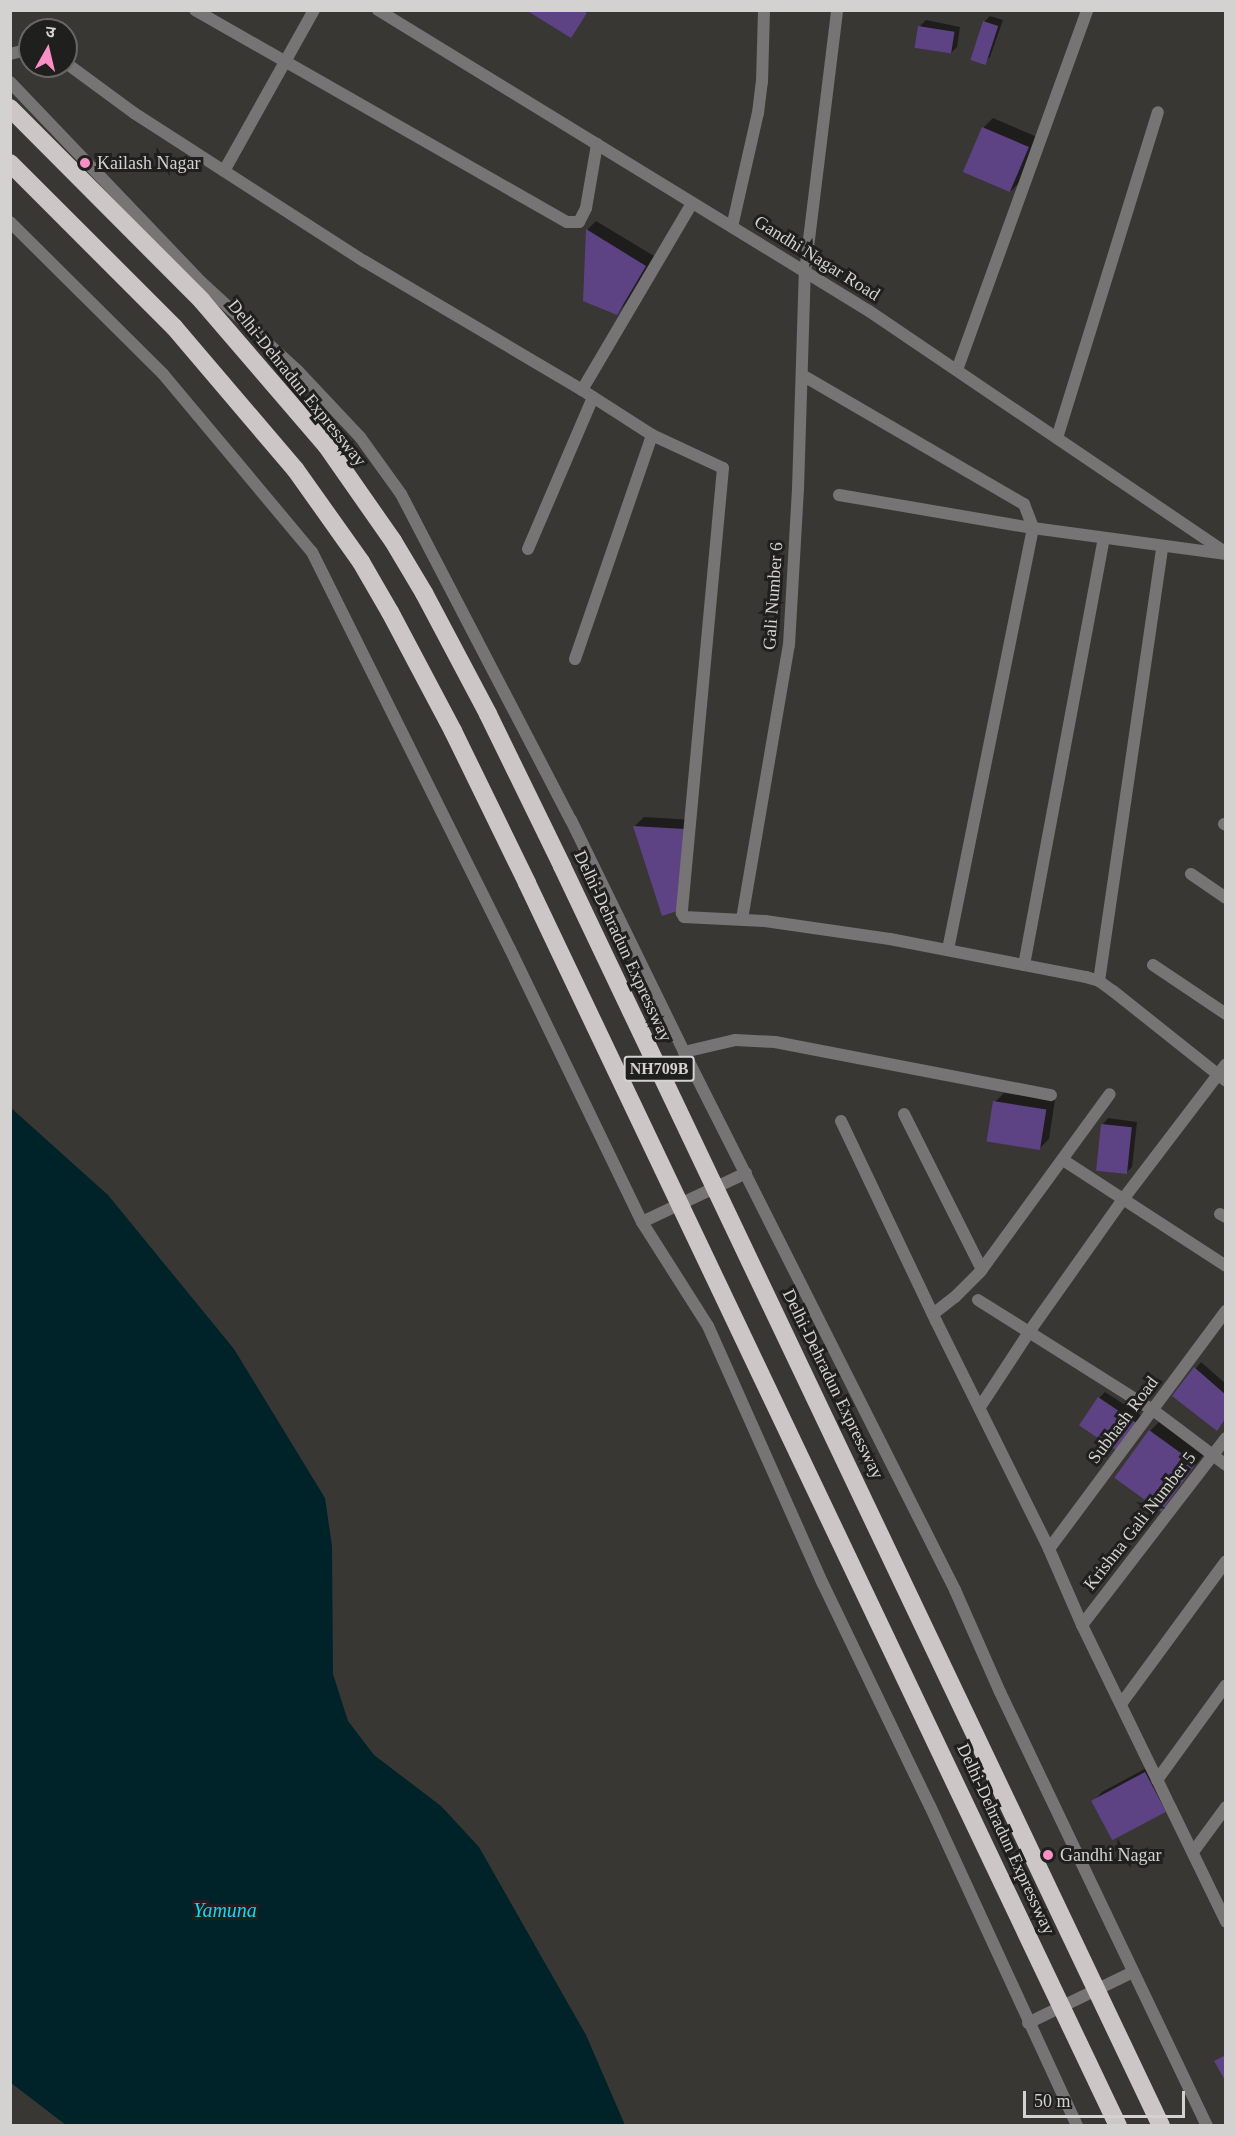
<!DOCTYPE html>
<html>
<head>
<meta charset="utf-8">
<style>
  body { margin:0 }
  #map { position:relative; width:1236px; height:2136px; overflow:hidden; background:#393734; font-family:"Times New Roman","Noto Sans Devanagari",serif }
  div>[style] { position:absolute }
  .water>* { inset:0; background:#002329 }
  .shadow>* { inset:0; background:#0007 }
  .building>* { inset:0; background:#5d4284; transform-origin:0 0 }
  .minor>* { height:12px; margin:-6px; padding:0 6px; transform-origin:6px; border-radius:6px; background:#767474 }
  .tertiary>* { height:12px; margin:-6px; padding:0 6px; transform-origin:6px; border-radius:6px; background:#767474 }
  .motorway-bridge>* { height:18px; margin:-9px; padding:0 9px; transform-origin:9px; border-radius:9px; background:#ccc7c6 }
  .dots>* { width:16px; height:16px; translate:-50% -50%; box-sizing:border-box; border:3px solid #1f1f1d; border-radius:50% }
  span { translate:-50% -50%; white-space:nowrap; text-align:center; line-height:1.15; -webkit-text-stroke:6px #1f1f1d; paint-order:stroke }
  .shield-label span { padding:2px 4px; background:#1f1f1d; border:2px solid; border-radius:4px; -webkit-text-stroke-width:0 }
  .shield-label { font-size:16px; color:#d3d2d0; font-weight:700 }
  .poi-label { font-size:18px; color:#d3d2d0 }
  .left { translate:0 -50%; text-align:left }
  .street-label { font-size:18px; color:#d3d2d0 }
  .water-label { font-size:20px; color:#13d7f1; font-style:italic }
  .frame { position:absolute; inset:0; border:12px solid #d3d2d0; pointer-events:none }
  .north { position:absolute; left:18px; top:18px; width:60px; height:60px; box-sizing:border-box; background:#1f1f1d; border:2px solid #676765; border-radius:50%; rotate:8deg; font-size:16px; font-weight:700; line-height:24px; text-align:center; color:#d3d2d0 }
  .north::after { content:''; display:block; margin:auto; width:21px; height:27px; background:#fa8fc6; clip-path:polygon(50% 0,100% 100%,50% 72%,0 100%) }
  .scale { position:absolute; left:1023px; top:2091px; width:162px; height:27px; box-sizing:border-box; border:3px solid #d3d2d0; border-top:0; padding-left:8px; font-size:18px; line-height:21px; white-space:nowrap; color:#d3d2d0; -webkit-text-stroke:4px #1f1f1d; paint-order:stroke }
</style>
</head>
<body>
<div id="map">
  <div class="water">
    <div style="clip-path:polygon(10px 1107px,108px 1195px,234px 1349px,325px 1498px,332px 1546px,333px 1674px,348px 1721px,374px 1755px,441px 1806px,479px 1847px,586px 2035px,625px 2125px,66px 2125px,11px 2083px)"></div>
  </div>
  <div class="shadow">
    <div style="clip-path:polygon(529px 10px,589px 10px,571px 36px)"></div>
    <div style="clip-path:polygon(990px 16px,1003px 20px,990px 57px,984px 63px,984px 22px)"></div>
    <div style="clip-path:polygon(926px 20px,960px 27px,957px 47px,951px 53px,920px 26px)"></div>
    <div style="clip-path:polygon(993px 118px,1037px 137px,1020px 182px,1011px 191px,965px 171px,984px 127px)"></div>
    <div style="clip-path:polygon(596px 221px,654px 256px,625px 304px,616px 314px,587px 230px)"></div>
    <div style="clip-path:polygon(644px 817px,694px 820px,680px 909px,635px 826px)"></div>
    <div style="clip-path:polygon(1004px 1093px,1055px 1100px,1049px 1139px,1040px 1148px,995px 1102px)"></div>
    <div style="clip-path:polygon(1108px 1118px,1137px 1122px,1132px 1167px,1126px 1173px,1103px 1124px)"></div>
    <div style="clip-path:polygon(1201px 1362px,1226px 1384px,1226px 1419px,1217px 1429px,1174px 1396px)"></div>
    <div style="clip-path:polygon(1105px 1392px,1142px 1416px,1124px 1443px,1099px 1398px)"></div>
    <div style="clip-path:polygon(1159px 1422px,1204px 1454px,1161px 1510px,1150px 1431px)"></div>
    <div style="clip-path:polygon(1154px 1764px,1175px 1802px,1166px 1811px,1113px 1839px,1093px 1802px,1102px 1792px)"></div>
  </div>
  <div class="building">
    <div style="clip-path:polygon(526px 10px,583px 10px,587px 13px,571px 38px)"></div>
    <div style="left:983px;top:21px;width:16px;height:41px;rotate:18deg"></div>
    <div style="left:918px;top:26px;width:37px;height:22px;rotate:9deg"></div>
    <div style="left:982px;top:127px;width:51px;height:49px;rotate:23deg"></div>
    <div style="clip-path:polygon(586px 229px,646px 266px,617px 315px,583px 301px)"></div>
    <div style="clip-path:polygon(633px 826px,685px 829px,680px 910px,662px 916px)"></div>
    <div style="left:993px;top:1101px;width:54px;height:41px;rotate:9deg"></div>
    <div style="left:1101px;top:1124px;width:31px;height:47px;rotate:6deg"></div>
    <div style="clip-path:polygon(1194px 1367px,1226px 1395px,1226px 1418px,1217px 1431px,1172px 1396px)"></div>
    <div style="left:1098px;top:1397px;width:47px;height:34px;rotate:34deg"></div>
    <div style="left:1149px;top:1430px;width:58px;height:59px;rotate:36deg"></div>
    <div style="left:1145px;top:1772px;width:45px;height:61px;rotate:62deg"></div>
    <div style="clip-path:polygon(1226px 2055px,1226px 2082px,1214px 2061px)"></div>
  </div>
  <div class="minor">
    <div style="left:195px;top:10px;width:428px;rotate:29.7deg"></div>
    <div style="left:567px;top:222px;width:12px"></div>
    <div style="left:579px;top:222px;width:16px;rotate:-63deg"></div>
    <div style="left:586px;top:208px;width:65px;rotate:-80.2deg"></div>
    <div style="left:10px;top:54px;width:21px;rotate:-14deg"></div>
    <div style="left:66px;top:63px;width:84px;rotate:36.3deg"></div>
    <div style="left:134px;top:113px;width:274px;rotate:32.8deg"></div>
    <div style="left:364px;top:261px;width:253px;rotate:30.6deg"></div>
    <div style="left:582px;top:390px;width:83px;rotate:32.7deg"></div>
    <div style="left:652px;top:435px;width:78px;rotate:24.9deg"></div>
    <div style="left:723px;top:468px;width:447px;rotate:95.3deg"></div>
    <div style="left:682px;top:913px;width:4px;rotate:63deg"></div>
    <div style="left:684px;top:917px;width:81px;rotate:2.8deg"></div>
    <div style="left:765px;top:921px;width:126px;rotate:8.2deg"></div>
    <div style="left:890px;top:939px;width:200px;rotate:11deg"></div>
    <div style="left:1086px;top:977px;width:14px;rotate:17deg"></div>
    <div style="left:1099px;top:981px;width:17px;rotate:36deg"></div>
    <div style="left:1113px;top:991px;width:144px;rotate:38.5deg"></div>
    <div style="left:224px;top:171px;width:184px;rotate:-60.8deg"></div>
    <div style="left:732px;top:227px;width:117px;rotate:-77.2deg"></div>
    <div style="left:758px;top:113px;width:31px;rotate:-83deg"></div>
    <div style="left:762px;top:82px;width:72px;rotate:-88.4deg"></div>
    <div style="left:957px;top:370px;width:383px;rotate:-70.1deg"></div>
    <div style="left:802px;top:375px;width:257px;rotate:30.2deg"></div>
    <div style="left:1024px;top:504px;width:26px;rotate:69deg"></div>
    <div style="left:1033px;top:528px;width:430px;rotate:101.4deg"></div>
    <div style="left:582px;top:390px;width:217px;rotate:-59.5deg"></div>
    <div style="left:1057px;top:438px;width:341px;rotate:-72.8deg"></div>
    <div style="left:839px;top:495px;width:197px;rotate:9.7deg"></div>
    <div style="left:1033px;top:528px;width:195px;rotate:7.7deg"></div>
    <div style="left:528px;top:549px;width:165px;rotate:-66.8deg"></div>
    <div style="left:575px;top:659px;width:237px;rotate:-71deg"></div>
    <div style="left:1224px;top:824px;width:2px;rotate:27deg"></div>
    <div style="left:1191px;top:874px;width:42px;rotate:34.4deg"></div>
    <div style="left:742px;top:919px;width:278px;rotate:-80.3deg"></div>
    <div style="left:789px;top:645px;width:156px;rotate:-86.7deg"></div>
    <div style="left:798px;top:489px;width:217px;rotate:-88.2deg"></div>
    <div style="left:805px;top:272px;width:264px;rotate:-83deg"></div>
    <div style="left:1024px;top:965px;width:434px;rotate:-79.4deg"></div>
    <div style="left:1153px;top:965px;width:88px;rotate:33.9deg"></div>
    <div style="left:1099px;top:981px;width:439px;rotate:-81.7deg"></div>
    <div style="left:684px;top:1052px;width:52px;rotate:-13.2deg"></div>
    <div style="left:735px;top:1040px;width:40px;rotate:2.9deg"></div>
    <div style="left:775px;top:1042px;width:281px;rotate:10.9deg"></div>
    <div style="left:904px;top:1114px;width:174px;rotate:63.4deg"></div>
    <div style="left:841px;top:1121px;width:221px;rotate:64.6deg"></div>
    <div style="left:936px;top:1321px;width:254px;rotate:63.6deg"></div>
    <div style="left:1049px;top:1549px;width:83px;rotate:66.5deg"></div>
    <div style="left:1082px;top:1625px;width:330px;rotate:64.1deg"></div>
    <div style="left:1063px;top:1160px;width:194px;rotate:33deg"></div>
    <div style="left:1220px;top:1214px;width:7px;rotate:27deg"></div>
    <div style="left:978px;top:1300px;width:207px;rotate:32.2deg"></div>
    <div style="left:1153px;top:1410px;width:91px;rotate:37deg"></div>
    <div style="left:933px;top:1314px;width:28px;rotate:-38deg"></div>
    <div style="left:955px;top:1297px;width:35px;rotate:-45deg"></div>
    <div style="left:980px;top:1272px;width:220px;rotate:-53.9deg"></div>
    <div style="left:980px;top:1407px;width:90px;rotate:-56.8deg"></div>
    <div style="left:1029px;top:1332px;width:164px;rotate:-54.7deg"></div>
    <div style="left:1124px;top:1198px;width:168px;rotate:-52.7deg"></div>
    <div style="left:1049px;top:1549px;width:297px;rotate:-53.4deg"></div>
    <div style="left:1082px;top:1625px;width:236px;rotate:-52.4deg"></div>
    <div style="left:1121px;top:1704px;width:177px;rotate:-53.7deg"></div>
    <div style="left:1157px;top:1780px;width:117px;rotate:-54deg"></div>
    <div style="left:1193px;top:1852px;width:56px;rotate:-53.7deg"></div>
  </div>
  <div class="tertiary">
    <div style="left:378px;top:10px;width:576px;rotate:31.51deg"></div>
    <div style="left:869px;top:311px;width:431px;rotate:34.1deg"></div>
    <div style="left:10px;top:82px;width:275px;rotate:46.3deg"></div>
    <div style="left:200px;top:281px;width:133px;rotate:42.6deg"></div>
    <div style="left:298px;top:371px;width:91px;rotate:46.8deg"></div>
    <div style="left:360px;top:437px;width:70px;rotate:54.3deg"></div>
    <div style="left:401px;top:494px;width:368px;rotate:62.5deg"></div>
    <div style="left:571px;top:820px;width:258px;rotate:64deg"></div>
    <div style="left:684px;top:1052px;width:602px;rotate:63.26deg"></div>
    <div style="left:955px;top:1590px;width:111px;rotate:66.2deg"></div>
    <div style="left:1000px;top:1692px;width:481px;rotate:64.5deg"></div>
    <div style="left:10px;top:222px;width:216px;rotate:44.8deg"></div>
    <div style="left:163px;top:374px;width:232px;rotate:50.1deg"></div>
    <div style="left:312px;top:552px;width:444px;rotate:63.5deg"></div>
    <div style="left:510px;top:949px;width:303px;rotate:64.2deg"></div>
    <div style="left:642px;top:1222px;width:123px;rotate:57.6deg"></div>
    <div style="left:708px;top:1326px;width:282px;rotate:66deg"></div>
    <div style="left:823px;top:1584px;width:246px;rotate:64.3deg"></div>
    <div style="left:930px;top:1806px;width:352px;rotate:65.3deg"></div>
    <div style="left:642px;top:1222px;width:115px;rotate:-25.2deg"></div>
    <div style="left:1028px;top:2023px;width:117px;rotate:-25.9deg"></div>
  </div>
  <div class="motorway-bridge">
    <div style="left:10px;top:108px;width:272px;rotate:45.1deg"></div>
    <div style="left:202px;top:301px;width:190px;rotate:49.3deg"></div>
    <div style="left:326px;top:445px;width:117px;rotate:55.1deg"></div>
    <div style="left:393px;top:541px;width:61px;rotate:59.2deg"></div>
    <div style="left:424px;top:593px;width:137px;rotate:62.1deg"></div>
    <div style="left:488px;top:714px;width:169px;rotate:64deg"></div>
    <div style="left:562px;top:866px;width:1395px;rotate:64.57deg"></div>
    <div style="left:10px;top:163px;width:232px;rotate:45deg"></div>
    <div style="left:174px;top:327px;width:187px;rotate:49.6deg"></div>
    <div style="left:295px;top:469px;width:114px;rotate:54.6deg"></div>
    <div style="left:361px;top:562px;width:58px;rotate:59.9deg"></div>
    <div style="left:390px;top:612px;width:135px;rotate:62.1deg"></div>
    <div style="left:453px;top:731px;width:169px;rotate:64deg"></div>
    <div style="left:527px;top:883px;width:1376px;rotate:64.57deg"></div>
  </div>
  <div class="dots">
    <div style="left:85px;top:163px;background:#fa8fc6"></div>
    <div style="left:1048px;top:1855px;background:#fa8fc6"></div>
  </div>
  <div class="shield-label">
    <span style="left:659px;top:1069px">NH709B</span>
  </div>
  <div class="poi-label">
    <span class="left" style="left:97px;top:163px">Kailash Nagar</span>
    <span class="left" style="left:1060px;top:1855px">Gandhi Nagar</span>
  </div>
  <div class="street-label">
    <span style="left:817px;top:258px;rotate:32deg">Gandhi Nagar Road</span>
    <span style="left:297px;top:383px;rotate:51deg">Delhi-Dehradun Expressway</span>
    <span style="left:773px;top:596px;rotate:-86deg">Gali Number 6</span>
    <span style="left:623px;top:946px;rotate:65deg">Delhi-Dehradun Expressway</span>
    <span style="left:833px;top:1384px;rotate:64deg">Delhi-Dehradun Expressway</span>
    <span style="left:1123px;top:1420px;rotate:-53deg">Subhash Road</span>
    <span style="left:1140px;top:1521px;rotate:-52deg">Krishna Gali Number 5</span>
    <span style="left:1006px;top:1839px;rotate:65deg">Delhi-Dehradun Expressway</span>
  </div>
  <div class="water-label">
    <span style="left:225px;top:1910px">Yamuna</span>
  </div>
  <div class="frame"></div>
  <div class="north">उ</div>
  <div class="scale">50 m</div>
</div>
</body>
</html>
